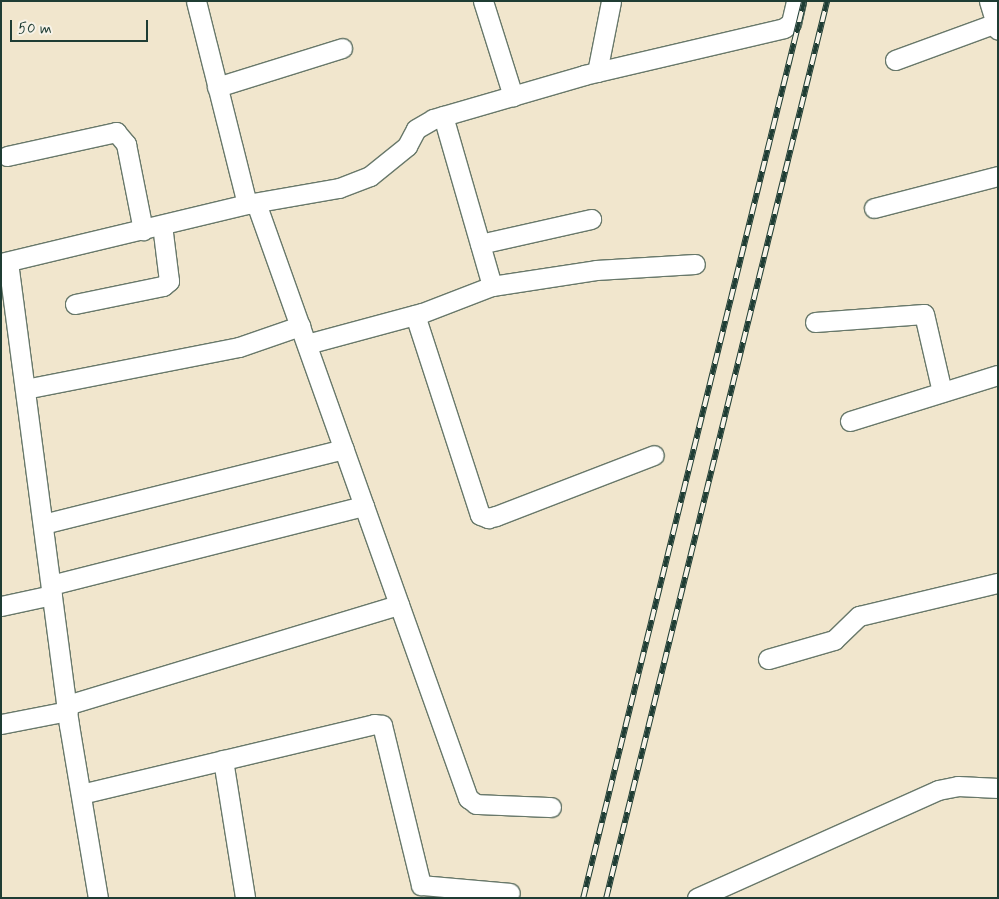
<!DOCTYPE html>
<html>
<head>
<meta charset="utf-8">
<style>
  body { margin:0 }
  #map { position:relative; width:999px; height:899px; overflow:hidden; background:#f1e6cd; font-family:Mynerve,sans-serif }
  div>[style] { position:absolute }
  .roads { filter:drop-shadow(1px 0 #68786a) drop-shadow(-1px 0 #68786a) drop-shadow(0 1px #68786a) drop-shadow(0 -1px #68786a) }
  .street>* { height:19px; margin:-9.5px; padding:0 9.5px; transform-origin:9.5px; border-radius:9.5px; background:#fff }
  .rail>* { height:5.5px; margin-top:-2.75px; transform-origin:0; background:repeating-linear-gradient(90deg,#f7f3e8 0 11px,#1f3d34 0 22px); box-sizing:border-box; border-block:1px solid #1f3d34 }
  span { translate:-50% -50%; white-space:nowrap; text-align:center; line-height:1.15; -webkit-text-stroke:4px #f7f3e8; paint-order:stroke }
  .frame { position:absolute; inset:0; border:2px solid #1f3d34; pointer-events:none }
  .scale { position:absolute; left:10px; top:20px; width:138px; height:22px; box-sizing:border-box; border:2px solid #1f3d34; border-top:0; padding-left:6px; font-size:15px; line-height:18px; white-space:nowrap; color:#1f3d34; -webkit-text-stroke:4px #f7f3e8; paint-order:stroke }
</style>
</head>
<body>
<div id="map">
  <div class="roads">
    <div class="street">
      <div style="left:196px;top:1px;width:209px;rotate:75.9deg"></div>
      <div style="left:483px;top:1px;width:100px;rotate:72.5deg"></div>
      <div style="left:989px;top:1px;width:30px;rotate:73deg"></div>
      <div style="left:895px;top:60px;width:108px;rotate:-20.1deg"></div>
      <div style="left:597px;top:72px;width:72px;rotate:-78.8deg"></div>
      <div style="left:217px;top:87px;width:131px;rotate:-17.3deg"></div>
      <div style="left:443px;top:116px;width:177px;rotate:73.9deg"></div>
      <div style="left:7px;top:156px;width:112px;rotate:-12.4deg"></div>
      <div style="left:116px;top:132px;width:16px;rotate:50deg"></div>
      <div style="left:126px;top:144px;width:88px;rotate:78.8deg"></div>
      <div style="left:256px;top:203px;width:632px;rotate:70.39deg"></div>
      <div style="left:468px;top:798px;width:10px;rotate:37deg"></div>
      <div style="left:476px;top:804px;width:75px;rotate:2.3deg"></div>
      <div style="left:874px;top:208px;width:128px;rotate:-14.5deg"></div>
      <div style="left:480px;top:244px;width:114px;rotate:-12.7deg"></div>
      <div style="left:8px;top:262px;width:467px;rotate:82.5deg"></div>
      <div style="left:69px;top:725px;width:175px;rotate:80.5deg"></div>
      <div style="left:1px;top:263px;width:253px;rotate:-13.5deg"></div>
      <div style="left:247px;top:204px;width:93px;rotate:-9.9deg"></div>
      <div style="left:339px;top:188px;width:33px;rotate:-21deg"></div>
      <div style="left:370px;top:176px;width:48px;rotate:-39deg"></div>
      <div style="left:407px;top:146px;width:19px;rotate:-62deg"></div>
      <div style="left:416px;top:129px;width:20px;rotate:-30deg"></div>
      <div style="left:433px;top:119px;width:157px;rotate:-16.2deg"></div>
      <div style="left:584px;top:75px;width:205px;rotate:-13.2deg"></div>
      <div style="left:784px;top:28px;width:9px;rotate:-36deg"></div>
      <div style="left:791px;top:23px;width:23px;rotate:-77deg"></div>
      <div style="left:75px;top:304px;width:90px;rotate:-11.6deg"></div>
      <div style="left:163px;top:286px;width:8px;rotate:-40deg"></div>
      <div style="left:169px;top:281px;width:56px;rotate:-97.1deg"></div>
      <div style="left:415px;top:315px;width:210px;rotate:72deg"></div>
      <div style="left:480px;top:515px;width:9px;rotate:21deg"></div>
      <div style="left:488px;top:518px;width:8px;rotate:-14deg"></div>
      <div style="left:496px;top:516px;width:169px;rotate:-21.1deg"></div>
      <div style="left:815px;top:322px;width:109px;rotate:-4.2deg"></div>
      <div style="left:924px;top:314px;width:80px;rotate:77deg"></div>
      <div style="left:307px;top:344px;width:119px;rotate:-15.1deg"></div>
      <div style="left:422px;top:313px;width:75px;rotate:-21.1deg"></div>
      <div style="left:492px;top:286px;width:105px;rotate:-8.7deg"></div>
      <div style="left:596px;top:270px;width:99px;rotate:-3.5deg"></div>
      <div style="left:25px;top:389px;width:218px;rotate:-11.1deg"></div>
      <div style="left:239px;top:347px;width:65px;rotate:-19deg"></div>
      <div style="left:850px;top:421px;width:155px;rotate:-17.3deg"></div>
      <div style="left:43px;top:524px;width:310px;rotate:-14deg"></div>
      <div style="left:51px;top:585px;width:323px;rotate:-14.2deg"></div>
      <div style="left:1px;top:606px;width:52px;rotate:-12.2deg"></div>
      <div style="left:768px;top:659px;width:69px;rotate:-16.1deg"></div>
      <div style="left:834px;top:640px;width:35px;rotate:-44deg"></div>
      <div style="left:859px;top:616px;width:143px;rotate:-13.4deg"></div>
      <div style="left:67px;top:705px;width:347px;rotate:-16.8deg"></div>
      <div style="left:1px;top:724px;width:68px;rotate:-11deg"></div>
      <div style="left:223px;top:760px;width:140px;rotate:80.9deg"></div>
      <div style="left:81px;top:794px;width:301px;rotate:-13.4deg"></div>
      <div style="left:374px;top:724px;width:8px;rotate:7deg"></div>
      <div style="left:382px;top:725px;width:165px;rotate:76.3deg"></div>
      <div style="left:421px;top:885px;width:89px;rotate:5.1deg"></div>
      <div style="left:697px;top:898px;width:264px;rotate:-24.1deg"></div>
      <div style="left:938px;top:790px;width:20px;rotate:-11deg"></div>
      <div style="left:958px;top:786px;width:40px;rotate:2.9deg"></div>
    </div>
  </div>
  <div class="rail">
    <div style="left:583px;top:898px;width:924px;rotate:-76.16deg"></div>
    <div style="left:606px;top:898px;width:924px;rotate:-76.16deg"></div>
  </div>
  <div class="frame"></div>
  <div class="scale">50 m</div>
</div>
</body>
</html>
